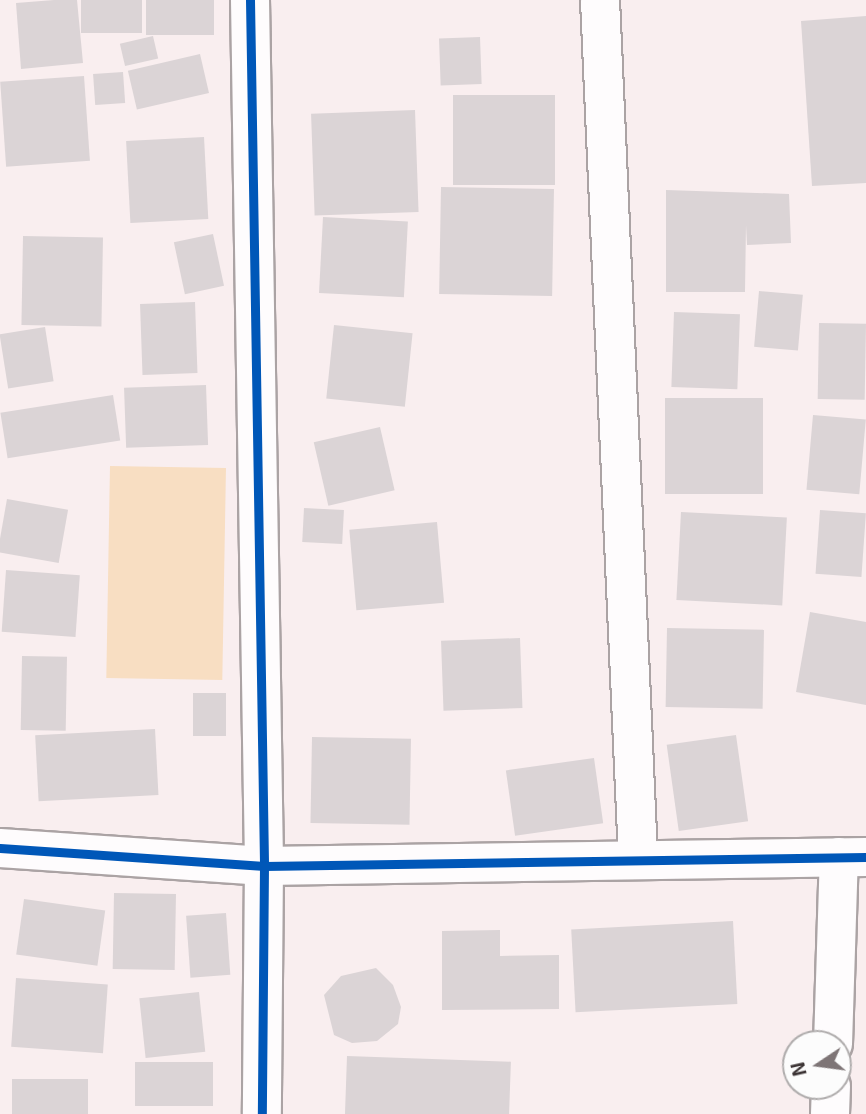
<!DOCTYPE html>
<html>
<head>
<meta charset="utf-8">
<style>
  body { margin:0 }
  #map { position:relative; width:866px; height:1114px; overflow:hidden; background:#f9eeef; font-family:"Exo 2",sans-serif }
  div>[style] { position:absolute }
  .green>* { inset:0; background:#f8dec2; transform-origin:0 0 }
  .building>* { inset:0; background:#dbd4d6; transform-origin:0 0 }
  .roads { filter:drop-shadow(2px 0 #aba3a4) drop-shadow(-2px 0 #aba3a4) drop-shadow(0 2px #aba3a4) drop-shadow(0 -2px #aba3a4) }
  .minor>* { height:38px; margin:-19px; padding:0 19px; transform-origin:19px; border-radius:19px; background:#fefcfd }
  .cycleway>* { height:9px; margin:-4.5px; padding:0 4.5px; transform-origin:4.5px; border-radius:4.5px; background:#0057b8 }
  span { translate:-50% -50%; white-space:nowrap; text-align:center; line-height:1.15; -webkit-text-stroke:5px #fcfcfc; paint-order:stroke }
  .north { position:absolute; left:782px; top:1030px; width:70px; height:70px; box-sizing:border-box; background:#fcfcfc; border:2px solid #afacac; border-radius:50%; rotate:257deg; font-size:19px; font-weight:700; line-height:28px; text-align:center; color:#3c3435 }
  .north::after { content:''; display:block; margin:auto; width:24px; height:32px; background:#7e7576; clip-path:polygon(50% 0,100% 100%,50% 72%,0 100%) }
</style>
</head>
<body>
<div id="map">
  <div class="green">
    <div style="left:110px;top:466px;width:116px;height:212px;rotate:1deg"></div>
  </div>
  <div class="building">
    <div style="clip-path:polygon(54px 0,77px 0,83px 63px,21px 69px,16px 3px)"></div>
    <div style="left:81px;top:0;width:61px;height:33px"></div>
    <div style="left:146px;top:0;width:68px;height:35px"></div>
    <div style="clip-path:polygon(866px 16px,866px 183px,812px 186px,801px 21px)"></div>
    <div style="left:153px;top:36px;width:23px;height:34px;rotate:77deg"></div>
    <div style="left:480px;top:37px;width:47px;height:41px;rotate:88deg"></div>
    <div style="left:200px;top:54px;width:40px;height:74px;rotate:77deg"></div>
    <div style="left:123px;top:72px;width:31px;height:30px;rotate:86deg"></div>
    <div style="left:84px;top:76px;width:85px;height:84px;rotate:86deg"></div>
    <div style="left:453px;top:95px;width:102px;height:90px"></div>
    <div style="left:415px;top:110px;width:102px;height:104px;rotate:88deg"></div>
    <div style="left:204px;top:137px;width:82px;height:78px;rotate:87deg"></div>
    <div style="left:441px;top:187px;width:113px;height:107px;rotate:1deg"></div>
    <div style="clip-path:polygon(666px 190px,789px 194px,791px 243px,747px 245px,746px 225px,745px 292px,666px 292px)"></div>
    <div style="left:323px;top:217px;width:85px;height:76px;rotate:3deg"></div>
    <div style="left:213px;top:234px;width:53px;height:40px;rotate:78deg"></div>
    <div style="left:23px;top:236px;width:80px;height:89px;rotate:1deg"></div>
    <div style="left:759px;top:291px;width:44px;height:56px;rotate:5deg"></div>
    <div style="left:195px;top:302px;width:71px;height:55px;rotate:88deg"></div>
    <div style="left:674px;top:312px;width:66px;height:75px;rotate:2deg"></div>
    <div style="left:819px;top:323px;width:47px;height:76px;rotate:1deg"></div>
    <div style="left:334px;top:325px;width:79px;height:74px;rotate:6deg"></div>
    <div style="left:45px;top:327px;width:55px;height:46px;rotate:81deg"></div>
    <div style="left:206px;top:385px;width:60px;height:82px;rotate:88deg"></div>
    <div style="left:113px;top:395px;width:46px;height:114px;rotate:81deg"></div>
    <div style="left:665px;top:398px;width:98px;height:96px"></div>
    <div style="left:813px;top:415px;width:53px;height:75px;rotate:5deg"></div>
    <div style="left:380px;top:427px;width:65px;height:68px;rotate:77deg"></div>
    <div style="left:7px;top:499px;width:62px;height:54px;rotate:10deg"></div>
    <div style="left:304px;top:508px;width:40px;height:34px;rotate:3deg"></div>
    <div style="left:820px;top:510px;width:46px;height:64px;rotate:4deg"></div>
    <div style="left:681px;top:512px;width:106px;height:88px;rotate:3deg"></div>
    <div style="left:437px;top:522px;width:81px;height:88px;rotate:85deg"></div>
    <div style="left:6px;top:570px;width:74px;height:62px;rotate:4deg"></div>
    <div style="clip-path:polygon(810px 612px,866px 622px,866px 705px,796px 692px)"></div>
    <div style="left:667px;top:628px;width:97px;height:79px;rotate:1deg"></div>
    <div style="left:520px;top:638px;width:70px;height:79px;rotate:88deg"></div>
    <div style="left:22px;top:656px;width:45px;height:74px;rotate:1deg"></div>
    <div style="left:193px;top:693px;width:33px;height:43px"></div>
    <div style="left:155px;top:729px;width:66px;height:120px;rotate:87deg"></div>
    <div style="left:736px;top:735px;width:87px;height:70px;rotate:82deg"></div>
    <div style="left:312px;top:737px;width:99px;height:86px;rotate:1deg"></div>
    <div style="left:594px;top:758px;width:66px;height:89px;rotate:82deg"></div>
    <div style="left:114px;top:893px;width:62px;height:76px;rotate:1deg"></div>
    <div style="left:24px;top:899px;width:82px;height:56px;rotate:8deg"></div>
    <div style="left:226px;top:913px;width:62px;height:40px;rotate:86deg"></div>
    <div style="left:733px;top:921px;width:83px;height:162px;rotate:87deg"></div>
    <div style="clip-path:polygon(500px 930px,500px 956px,559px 955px,559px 1009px,442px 1010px,442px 931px)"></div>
    <div style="clip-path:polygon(376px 968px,393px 985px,401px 1007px,398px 1024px,377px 1041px,352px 1043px,334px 1035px,324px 995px,341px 976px)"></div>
    <div style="left:16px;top:978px;width:92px;height:69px;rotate:4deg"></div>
    <div style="left:199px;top:992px;width:60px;height:60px;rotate:84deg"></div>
    <div style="left:347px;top:1056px;width:164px;height:58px;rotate:2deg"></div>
    <div style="left:213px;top:1062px;width:44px;height:78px;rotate:90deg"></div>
    <div style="left:12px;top:1079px;width:76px;height:35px"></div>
  </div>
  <div class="roads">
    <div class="minor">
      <div style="left:250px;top:0;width:866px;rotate:89.07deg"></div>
      <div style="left:264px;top:866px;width:248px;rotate:90.5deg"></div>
      <div style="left:600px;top:0;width:859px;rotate:87.46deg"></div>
      <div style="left:0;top:848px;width:265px;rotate:3.9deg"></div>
      <div style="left:264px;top:866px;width:602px;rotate:-0.86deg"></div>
      <div style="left:833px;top:1044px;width:187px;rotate:-88.2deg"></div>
      <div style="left:830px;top:1114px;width:28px;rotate:-88deg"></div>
    </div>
  </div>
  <div class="cycleway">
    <div style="left:250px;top:0;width:866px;rotate:89.07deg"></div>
    <div style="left:264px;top:866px;width:248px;rotate:90.5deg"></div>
    <div style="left:0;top:848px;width:265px;rotate:3.9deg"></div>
    <div style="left:264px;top:866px;width:602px;rotate:-0.86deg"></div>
  </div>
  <div class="north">N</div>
</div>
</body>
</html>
